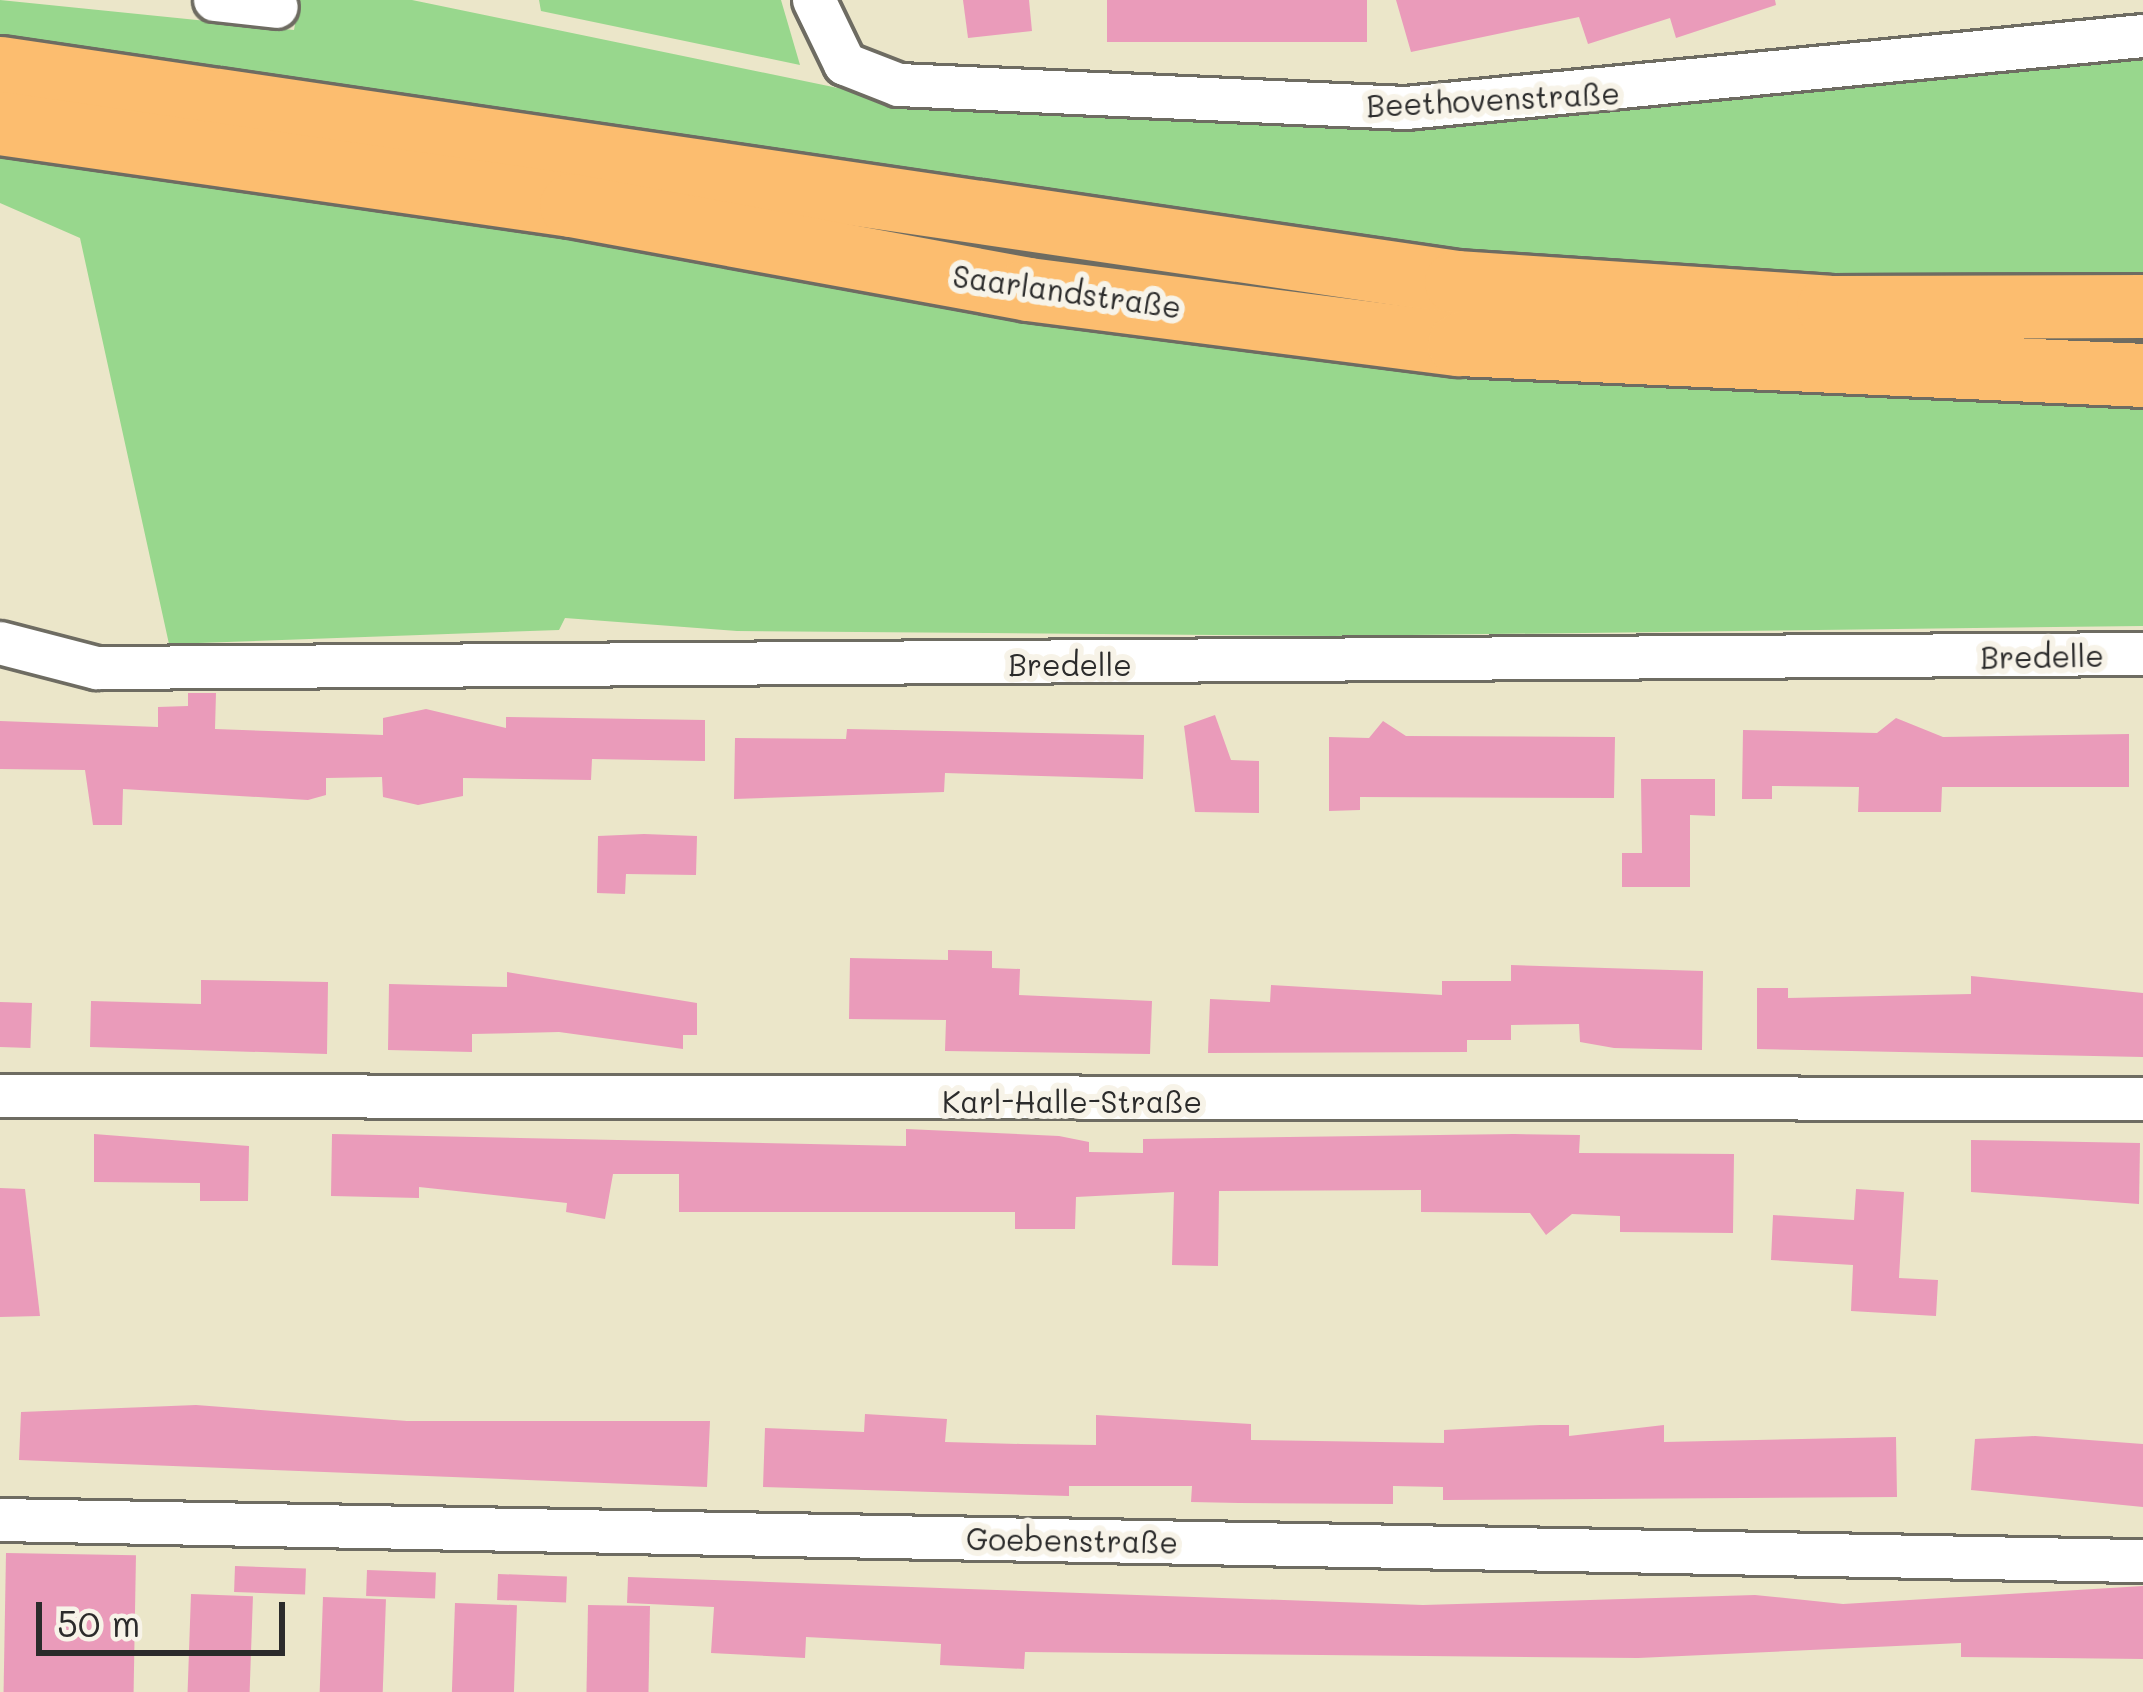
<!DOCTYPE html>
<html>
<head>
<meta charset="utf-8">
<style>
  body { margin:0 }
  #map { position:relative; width:2143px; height:1692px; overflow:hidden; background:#ebe6c9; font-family:Mali,sans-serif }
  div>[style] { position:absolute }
  .green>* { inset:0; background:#98d78d }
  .building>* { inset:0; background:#ea9bba; transform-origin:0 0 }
  .roads { filter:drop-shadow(3px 0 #6e6c62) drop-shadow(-3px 0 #6e6c62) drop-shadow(0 3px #6e6c62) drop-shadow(0 -3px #6e6c62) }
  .minor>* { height:42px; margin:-21px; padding:0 21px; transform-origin:21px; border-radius:21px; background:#fff }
  .highway>* { height:63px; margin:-31.5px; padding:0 31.5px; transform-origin:31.5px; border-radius:31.5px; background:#fcbd6f }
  span { translate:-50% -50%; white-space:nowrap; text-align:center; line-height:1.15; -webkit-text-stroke:12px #f7f3e8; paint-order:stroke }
  .street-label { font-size:30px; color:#2b2b2b }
  .scale { position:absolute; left:36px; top:1602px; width:249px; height:54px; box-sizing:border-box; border:6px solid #2b2b2b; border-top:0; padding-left:15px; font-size:36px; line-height:42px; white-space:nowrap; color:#2b2b2b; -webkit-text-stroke:9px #f7f3e8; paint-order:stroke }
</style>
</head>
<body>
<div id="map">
  <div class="green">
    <div style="clip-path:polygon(0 0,294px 30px,299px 0,412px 0,838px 88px,1412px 117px,2143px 55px,2143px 291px,1655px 284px,0 39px)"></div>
    <div style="clip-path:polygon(539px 0,781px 0,800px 65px,541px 11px)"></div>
    <div style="clip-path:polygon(0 135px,1568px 377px,2143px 398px,2143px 626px,1333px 636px,737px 631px,565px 618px,559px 630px,169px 644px,80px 238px,0 203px)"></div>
  </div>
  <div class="building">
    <div style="clip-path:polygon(963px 0,1029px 0,1032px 31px,968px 38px)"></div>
    <div style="left:1107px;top:0;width:260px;height:42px"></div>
    <div style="clip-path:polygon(1396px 0,1775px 0,1776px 5px,1676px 38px,1670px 18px,1588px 44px,1579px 17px,1411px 52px)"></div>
    <div style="clip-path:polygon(188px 693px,216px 693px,215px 729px,383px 735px,383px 718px,426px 709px,506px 728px,506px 717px,705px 720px,705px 761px,592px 759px,591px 780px,463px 778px,463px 796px,418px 805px,383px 797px,382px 777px,326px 778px,326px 795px,308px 800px,123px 789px,122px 825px,93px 825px,85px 770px,0 769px,0 721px,158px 727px,158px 707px,188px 706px)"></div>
    <div style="clip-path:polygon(1215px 715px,1231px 760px,1259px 761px,1259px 813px,1195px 812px,1184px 726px)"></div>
    <div style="clip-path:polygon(1896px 718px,1943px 737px,2129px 734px,2129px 787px,1942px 787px,1941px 812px,1858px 812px,1859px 787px,1772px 786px,1772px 799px,1742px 799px,1743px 730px,1877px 733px)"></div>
    <div style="clip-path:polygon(1383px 721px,1406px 736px,1615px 737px,1614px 798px,1360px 797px,1360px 810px,1329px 811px,1329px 737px,1369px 738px)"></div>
    <div style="clip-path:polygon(847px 729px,1144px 735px,1143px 779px,945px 773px,944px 792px,734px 799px,735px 738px,846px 739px)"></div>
    <div style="clip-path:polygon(1641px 779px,1715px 779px,1715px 816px,1690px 815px,1690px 887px,1622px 887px,1622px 853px,1642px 853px)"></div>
    <div style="clip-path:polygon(644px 834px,697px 836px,696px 875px,626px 874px,625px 894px,597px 893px,598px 836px)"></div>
    <div style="clip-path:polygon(948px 950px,992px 951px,992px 968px,1020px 969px,1019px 995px,1152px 1001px,1150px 1054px,945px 1051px,946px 1020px,849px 1019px,850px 958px,948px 960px)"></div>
    <div style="clip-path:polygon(1511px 965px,1703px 971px,1702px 1050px,1614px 1048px,1580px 1042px,1579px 1024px,1511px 1025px,1511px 1040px,1467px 1040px,1467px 1052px,1208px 1053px,1210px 999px,1270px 1002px,1271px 985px,1442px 995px,1442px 981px,1511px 981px)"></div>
    <div style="clip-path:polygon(507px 972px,697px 1003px,697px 1035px,683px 1035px,683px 1049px,559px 1032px,472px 1034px,472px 1052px,388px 1050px,389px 984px,507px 987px)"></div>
    <div style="clip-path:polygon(1971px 976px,2143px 993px,2143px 1057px,1757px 1049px,1757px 988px,1788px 988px,1788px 998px,1971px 994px)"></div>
    <div style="clip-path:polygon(201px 980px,328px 982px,327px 1054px,90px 1047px,91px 1001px,201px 1004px)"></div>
    <div style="left:0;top:1002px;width:32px;height:45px;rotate:2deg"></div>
    <div style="clip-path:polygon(906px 1129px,1059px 1136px,1089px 1142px,1089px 1152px,1143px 1153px,1143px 1139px,1514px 1134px,1580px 1135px,1579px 1153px,1734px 1154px,1733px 1233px,1620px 1232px,1620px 1216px,1572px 1214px,1546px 1235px,1530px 1213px,1421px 1212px,1421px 1190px,1219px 1191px,1218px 1266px,1172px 1265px,1174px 1192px,1076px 1197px,1075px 1229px,1015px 1229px,1015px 1212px,679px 1212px,679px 1174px,613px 1174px,605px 1219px,566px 1212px,567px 1203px,419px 1187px,419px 1198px,331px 1196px,332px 1134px,906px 1146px)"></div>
    <div style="clip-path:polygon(94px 1134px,249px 1146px,248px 1201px,200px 1201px,200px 1183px,94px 1182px)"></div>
    <div style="clip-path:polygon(1971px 1140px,2140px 1143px,2139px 1204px,1971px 1192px)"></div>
    <div style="clip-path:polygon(0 1188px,25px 1189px,40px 1316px,0 1317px)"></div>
    <div style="clip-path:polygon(1856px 1189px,1904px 1192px,1899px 1278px,1938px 1280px,1936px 1316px,1851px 1311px,1853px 1265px,1771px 1260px,1773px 1215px,1854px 1220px)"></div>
    <div style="clip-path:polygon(196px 1405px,407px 1421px,710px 1421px,707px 1487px,19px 1460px,21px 1412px)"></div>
    <div style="clip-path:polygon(865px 1414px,947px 1419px,945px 1442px,1021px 1444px,1096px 1445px,1096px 1415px,1251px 1424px,1251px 1440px,1444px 1443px,1444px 1430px,1540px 1425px,1569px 1425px,1569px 1436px,1664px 1425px,1664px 1442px,1896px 1437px,1897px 1497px,1443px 1500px,1443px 1487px,1393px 1486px,1393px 1504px,1239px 1503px,1191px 1502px,1192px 1486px,1069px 1486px,1069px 1496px,763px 1487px,765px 1428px,864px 1432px)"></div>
    <div style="clip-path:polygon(2035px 1436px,2143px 1444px,2143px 1507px,1971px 1490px,1975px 1439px)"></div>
    <div style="left:6px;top:1553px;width:130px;height:139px;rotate:1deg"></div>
    <div style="left:235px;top:1566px;width:71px;height:26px;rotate:2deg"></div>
    <div style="left:367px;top:1570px;width:69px;height:26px;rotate:2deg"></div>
    <div style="left:498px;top:1574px;width:69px;height:26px;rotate:2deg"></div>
    <div style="clip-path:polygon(628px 1577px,1423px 1605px,1755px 1595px,1843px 1604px,2143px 1586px,2143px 1659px,1961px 1657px,1961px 1643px,1638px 1658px,1025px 1652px,1024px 1669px,940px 1665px,941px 1644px,806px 1637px,805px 1658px,711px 1653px,714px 1607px,627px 1603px)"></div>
    <div style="left:191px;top:1594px;width:62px;height:98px;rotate:2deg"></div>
    <div style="left:323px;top:1597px;width:63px;height:95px;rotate:2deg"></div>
    <div style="left:455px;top:1603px;width:62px;height:89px;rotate:2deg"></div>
    <div style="left:588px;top:1605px;width:62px;height:87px;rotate:1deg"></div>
  </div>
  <div class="roads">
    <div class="minor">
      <div style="left:215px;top:0;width:62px;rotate:6.4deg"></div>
      <div style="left:814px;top:0;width:71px;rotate:64.2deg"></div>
      <div style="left:845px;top:64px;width:58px;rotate:21.3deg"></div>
      <div style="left:899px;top:85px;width:508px;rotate:2.6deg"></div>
      <div style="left:1406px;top:108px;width:741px;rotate:-5.58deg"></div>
      <div style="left:0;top:643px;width:100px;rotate:14.5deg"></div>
      <div style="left:97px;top:668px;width:2046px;rotate:-0.39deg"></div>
      <div style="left:0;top:1096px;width:2143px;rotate:0.08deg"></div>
      <div style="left:0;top:1520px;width:2143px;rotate:1.1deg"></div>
    </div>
    <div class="highway">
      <div style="left:0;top:68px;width:1472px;rotate:8.36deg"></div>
      <div style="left:1456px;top:282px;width:373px;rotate:3.8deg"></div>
      <div style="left:1828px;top:307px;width:315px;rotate:-0.2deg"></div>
      <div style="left:0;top:123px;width:577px;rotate:8.17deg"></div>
      <div style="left:571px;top:205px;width:465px;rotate:10.4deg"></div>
      <div style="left:1028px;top:289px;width:434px;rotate:7.3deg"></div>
      <div style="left:1459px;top:344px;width:685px;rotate:2.59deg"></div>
    </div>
  </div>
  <div class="street-label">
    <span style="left:1493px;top:99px;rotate:-3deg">Beethovenstraße</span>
    <span style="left:1067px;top:291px;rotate:8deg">Saarlandstraße</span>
    <span style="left:2042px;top:656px;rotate:-1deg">Bredelle</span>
    <span style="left:1070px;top:664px">Bredelle</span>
    <span style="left:1072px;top:1101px">Karl-Halle-Straße</span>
    <span style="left:1072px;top:1540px;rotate:1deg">Goebenstraße</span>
  </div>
  <div class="scale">50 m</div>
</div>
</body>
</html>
